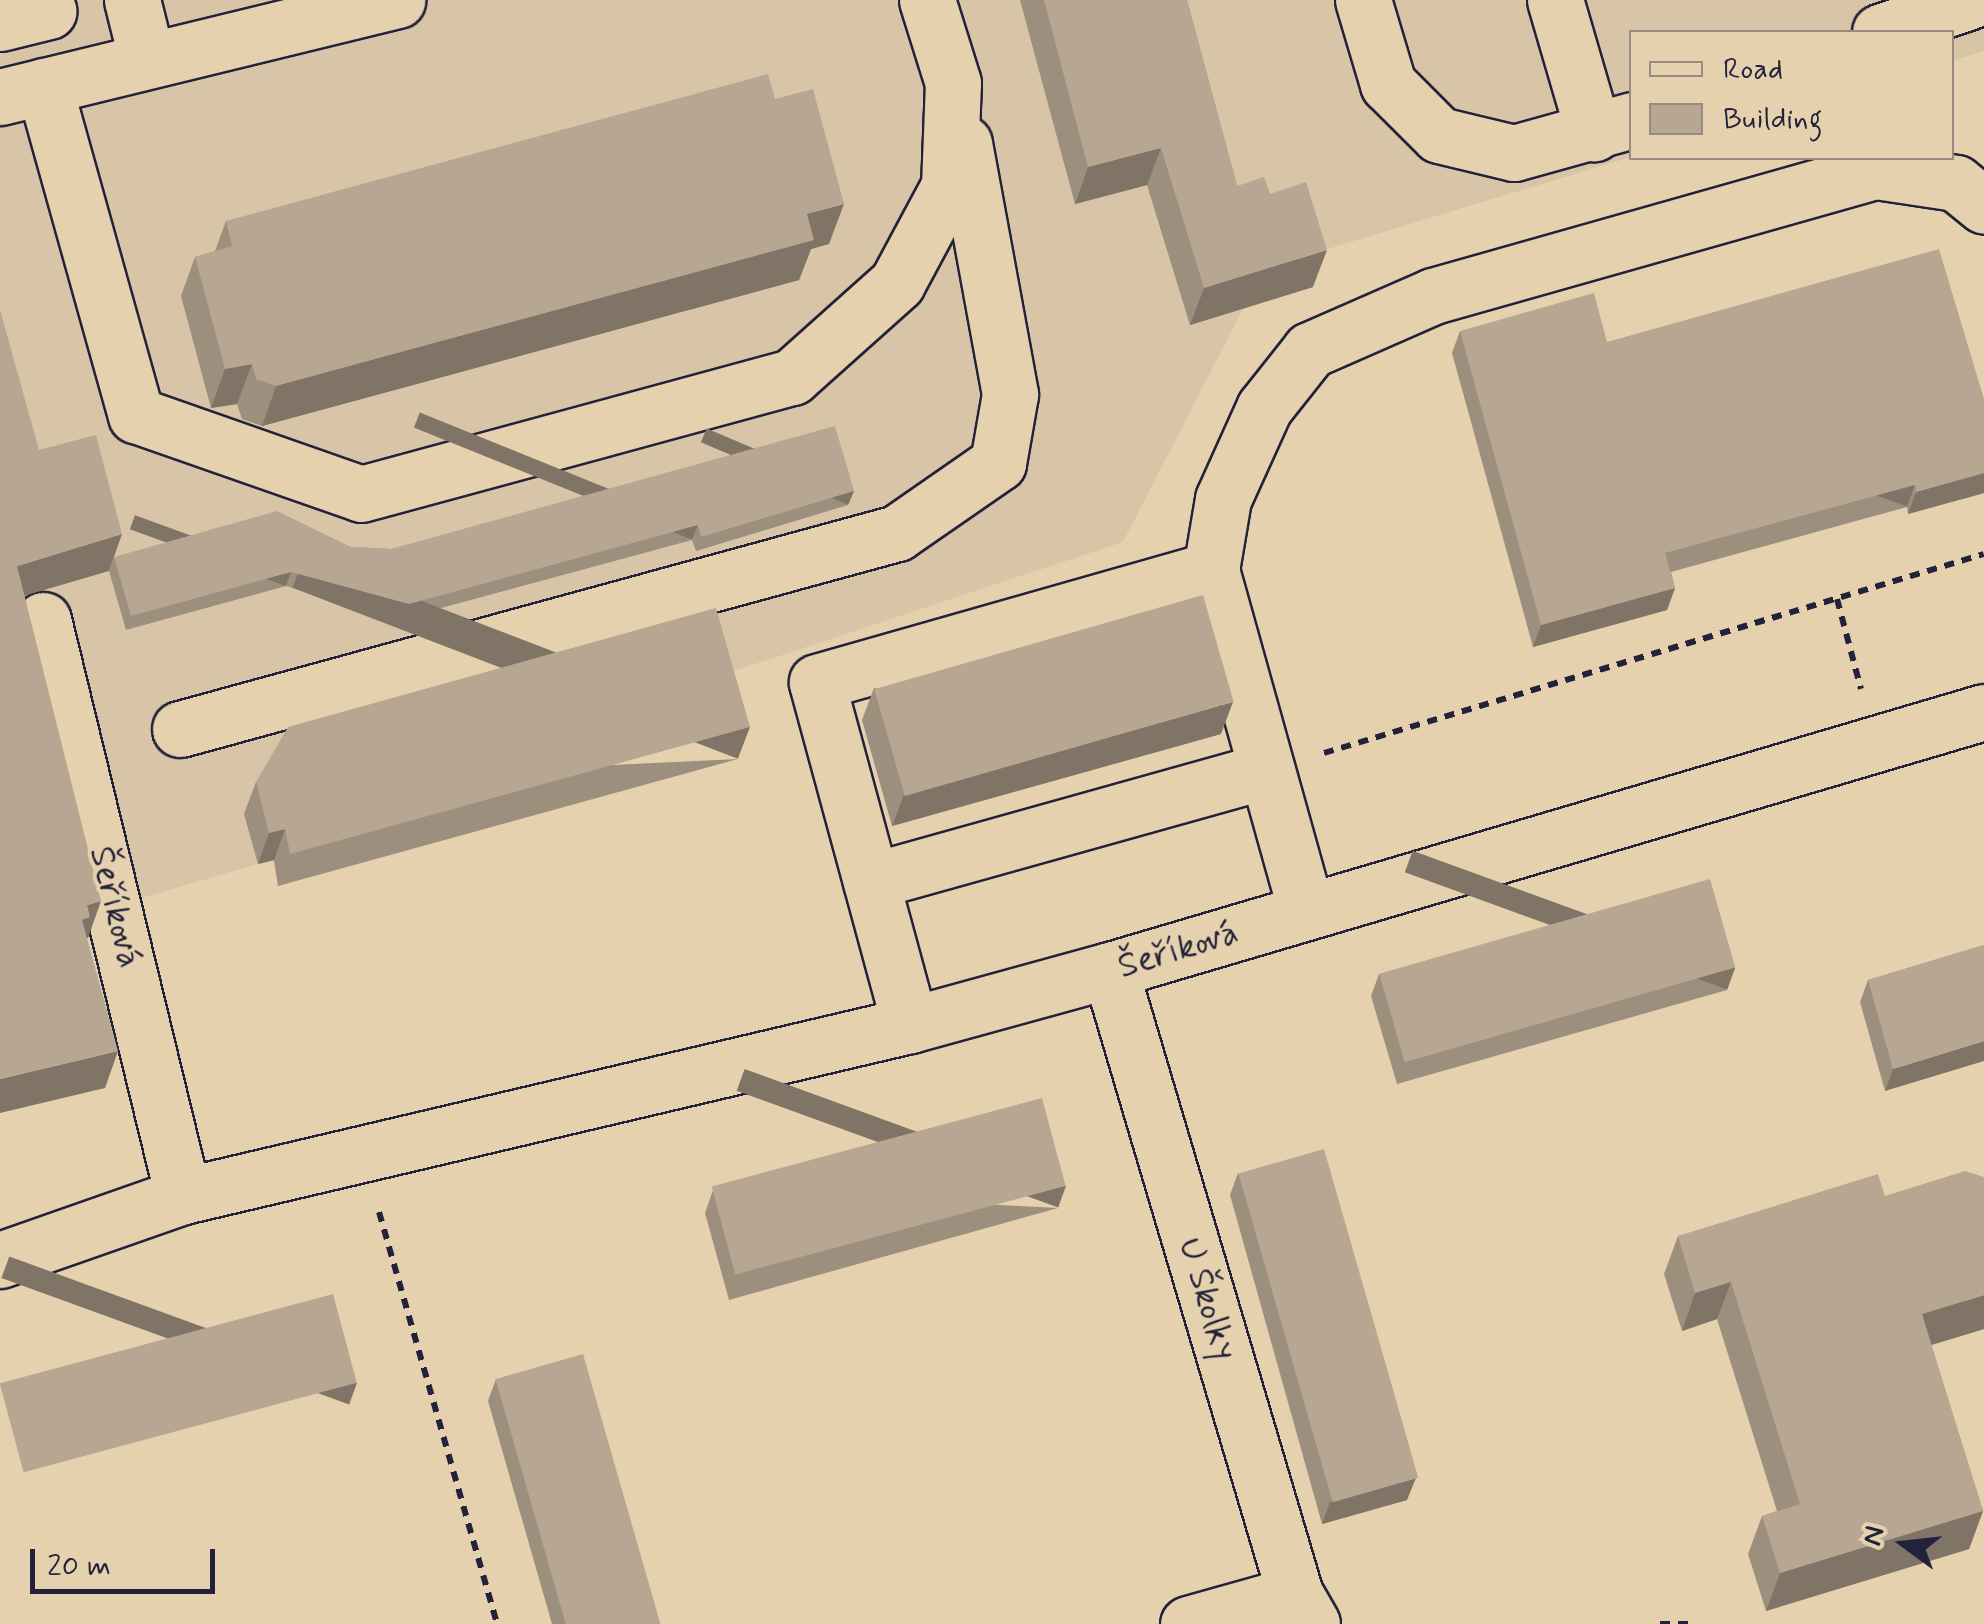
<!DOCTYPE html>
<html>
<head>
<meta charset="utf-8">
<style>
  body { margin:0 }
  #map { position:relative; width:1984px; height:1624px; overflow:hidden; background:#e6d1af; font-family:Mynerve,sans-serif }
  div>[style] { position:absolute }
  .built>* { inset:0; background:#d8c4a6 }
  .path>* { height:6px; margin-top:-3px; transform-origin:0; background:repeating-linear-gradient(90deg,#22223b 0 10px,transparent 0 18px) }
  .roads { filter:drop-shadow(2px 0 #22223b) drop-shadow(-2px 0 #22223b) drop-shadow(0 2px #22223b) drop-shadow(0 -2px #22223b) }
  .minor>* { height:55px; margin:-27.5px; padding:0 27.5px; transform-origin:27.5px; border-radius:27.5px; background:#e6d1af }
  .wall>* { inset:0; background:#9d8f7e }
  .shaded-wall>* { inset:0; background:#7f7466; transform-origin:0 0 }
  .building>* { inset:0; background:#b6a692; transform-origin:0 0 }
  span { translate:-50% -50%; white-space:nowrap; text-align:center; line-height:1.15; -webkit-text-stroke:8px #e6d1af; paint-order:stroke }
  .street-label { font-size:35px; color:#22223b }
  .legend { position:absolute; left:1629px; top:30px; width:325px; height:130px; box-sizing:border-box; background:#e6d1af; border:2px solid #988b81; margin:0; padding:12px 18px; list-style:none; font-size:30px; color:#22223b }
  .legend li { display:flex; align-items:center; gap:20px; height:50px }
  .legend b { width:50px; border:2px solid #988b81 }
  .north { position:absolute; left:1854px; top:1494px; width:100px; height:100px; -webkit-text-stroke:8px #e6d1af; paint-order:stroke; rotate:285deg; font-size:28px; font-weight:700; line-height:40px; text-align:center; color:#22223b }
  .north::after { content:''; display:block; margin:auto; width:35px; height:45px; background:#22223b; clip-path:polygon(50% 0,100% 100%,50% 72%,0 100%) }
  .scale { position:absolute; left:30px; top:1549px; width:185px; height:45px; box-sizing:border-box; border:5px solid #22223b; border-top:0; padding-left:12px; font-size:30px; line-height:35px; white-space:nowrap; color:#22223b; -webkit-text-stroke:8px #e6d1af; paint-order:stroke }
</style>
</head>
<body>
<div id="map">
  <div class="built">
    <div style="clip-path:polygon(0 0,1984px 0,1984px 51px,1952px 61px,1952px 32px,1632px 32px,1631px 157px,1304px 256px,1313px 287px,1243px 309px,1123px 542px,716px 677px,460px 833px,278px 886px,273px 861px,258px 864px,87px 914px,94px 936px,0 961px)"></div>
  </div>
  <div class="path">
    <div style="left:1837px;top:599px;width:93px;rotate:75.1deg"></div>
    <div style="left:1324px;top:753px;width:689px;rotate:-16.78deg"></div>
    <div style="left:379px;top:1212px;width:429px;rotate:74deg"></div>
    <div style="left:1660px;top:1624px;width:28px"></div>
  </div>
  <div class="roads">
    <div class="minor">
      <div style="left:132px;top:0;width:62px;rotate:76deg"></div>
      <div style="left:1363px;top:0;width:88px;rotate:73.4deg"></div>
      <div style="left:1388px;top:84px;width:72px;rotate:45deg"></div>
      <div style="left:1439px;top:135px;width:77px;rotate:13.5deg"></div>
      <div style="left:1514px;top:153px;width:123px;rotate:-15.6deg"></div>
      <div style="left:1555px;top:0;width:139px;rotate:73.7deg"></div>
      <div style="left:0;top:23px;width:50px;rotate:-13.8deg"></div>
      <div style="left:1880px;top:32px;width:98px;rotate:-19deg"></div>
      <div style="left:44px;top:86px;width:342px;rotate:74.4deg"></div>
      <div style="left:136px;top:415px;width:238px;rotate:19.3deg"></div>
      <div style="left:361px;top:494px;width:447px;rotate:-15.2deg"></div>
      <div style="left:792px;top:377px;width:141px;rotate:-41.8deg"></div>
      <div style="left:897px;top:283px;width:110px;rotate:-61.8deg"></div>
      <div style="left:949px;top:186px;width:103px;rotate:-87.8deg"></div>
      <div style="left:953px;top:83px;width:87px;rotate:-107.4deg"></div>
      <div style="left:0;top:97px;width:409px;rotate:-13.7deg"></div>
      <div style="left:1211px;top:570px;width:72px;rotate:-80.4deg"></div>
      <div style="left:1223px;top:499px;width:100px;rotate:-65.7deg"></div>
      <div style="left:1264px;top:408px;width:74px;rotate:-51.6deg"></div>
      <div style="left:1310px;top:350px;width:134px;rotate:-23.7deg"></div>
      <div style="left:1433px;top:296px;width:460px;rotate:-15.8deg"></div>
      <div style="left:1876px;top:171px;width:81px;rotate:8.5deg"></div>
      <div style="left:1956px;top:183px;width:36px;rotate:39deg"></div>
      <div style="left:43px;top:620px;width:593px;rotate:76.34deg"></div>
      <div style="left:180px;top:729px;width:743px;rotate:-15.29deg"></div>
      <div style="left:897px;top:533px;width:123px;rotate:-34.7deg"></div>
      <div style="left:998px;top:463px;width:70px;rotate:-80.1deg"></div>
      <div style="left:1010px;top:394px;width:255px;rotate:-100.4deg"></div>
      <div style="left:871px;top:881px;width:410px;rotate:-15.6deg"></div>
      <div style="left:1110px;top:970px;width:651px;rotate:73.49deg"></div>
      <div style="left:1295px;top:1594px;width:34px;rotate:60deg"></div>
      <div style="left:910px;top:1025px;width:355px;rotate:-105.2deg"></div>
      <div style="left:817px;top:682px;width:410px;rotate:-15.9deg"></div>
      <div style="left:1211px;top:570px;width:354px;rotate:74.4deg"></div>
      <div style="left:0;top:1260px;width:194px;rotate:-19.3deg"></div>
      <div style="left:183px;top:1196px;width:747px;rotate:-13.24deg"></div>
      <div style="left:910px;top:1025px;width:207px;rotate:-15.4deg"></div>
      <div style="left:1110px;top:970px;width:911px;rotate:-16.45deg"></div>
      <div style="left:1188px;top:1624px;width:111px;rotate:-15.7deg"></div>
    </div>
  </div>
  <div class="wall">
    <div style="clip-path:polygon(1020px 0,1187px 0,1237px 186px,1270px 194px,1313px 287px,1190px 325px,1147px 185px,1075px 204px)"></div>
    <div style="clip-path:polygon(775px 99px,829px 244px,811px 249px,799px 280px,262px 426px,242px 419px,237px 404px,211px 408px,181px 296px,195px 257px,215px 251px,226px 221px)"></div>
    <div style="clip-path:polygon(1460px 331px,1607px 342px,1984px 399px,1984px 493px,1908px 514px,1907px 507px,1671px 572px,1675px 588px,1667px 610px,1533px 647px,1452px 353px)"></div>
    <div style="clip-path:polygon(854px 491px,848px 505px,696px 551px,692px 540px,404px 618px,286px 586px,126px 630px,109px 571px,114px 557px,351px 547px,391px 549px)"></div>
    <div style="clip-path:polygon(874px 688px,1221px 734px,892px 826px,862px 720px)"></div>
    <div style="clip-path:polygon(738px 759px,278px 886px,274px 860px,258px 864px,244px 814px,256px 782px)"></div>
    <div style="clip-path:polygon(1984px 945px,1885px 1091px,1860px 1002px,1868px 980px)"></div>
    <div style="clip-path:polygon(1735px 968px,1727px 990px,1397px 1084px,1371px 996px,1379px 974px)"></div>
    <div style="clip-path:polygon(1238px 1173px,1407px 1500px,1322px 1524px,1230px 1195px)"></div>
    <div style="clip-path:polygon(713px 1190px,1058px 1208px,729px 1300px,705px 1213px)"></div>
    <div style="clip-path:polygon(1885px 1196px,1984px 1329px,1931px 1345px,1983px 1511px,1969px 1549px,1766px 1611px,1748px 1554px,1762px 1516px,1777px 1511px,1717px 1319px,1682px 1331px,1664px 1274px,1678px 1236px)"></div>
    <div style="clip-path:polygon(496px 1379px,660px 1624px,552px 1624px,488px 1401px)"></div>
  </div>
  <div class="shaded-wall">
    <div style="clip-path:polygon(1161px 148px,1147px 185px,1075px 204px,1088px 167px)"></div>
    <div style="clip-path:polygon(844px 204px,829px 244px,811px 249px,799px 280px,262px 426px,276px 386px,807px 214px)"></div>
    <div style="clip-path:polygon(1327px 250px,1313px 287px,1190px 325px,1204px 288px)"></div>
    <div style="clip-path:polygon(252px 364px,237px 404px,211px 408px,225px 369px)"></div>
    <div style="clip-path:polygon(1984px 473px,1984px 493px,1908px 514px,1916px 492px)"></div>
    <div style="left:1915px;top:485px;width:23px;height:259px;rotate:110deg"></div>
    <div style="left:854px;top:491px;width:15px;height:160px;rotate:113deg"></div>
    <div style="left:698px;top:525px;width:16px;height:300px;rotate:112deg"></div>
    <div style="clip-path:polygon(122px 534px,109px 571px,3px 602px,17px 566px)"></div>
    <div style="left:291px;top:572px;width:15px;height:166px;rotate:110deg"></div>
    <div style="clip-path:polygon(1675px 588px,1667px 610px,1533px 647px,1541px 625px)"></div>
    <div style="clip-path:polygon(1233px 702px,1221px 734px,892px 826px,904px 795px)"></div>
    <div style="left:750px;top:727px;width:34px;height:477px;rotate:111deg"></div>
    <div style="clip-path:polygon(285px 829px,274px 860px,258px 864px,269px 833px)"></div>
    <div style="clip-path:polygon(101px 901px,88px 938px,83px 939px,69px 956px,87px 905px)"></div>
    <div style="left:1735px;top:968px;width:23px;height:343px;rotate:110deg"></div>
    <div style="clip-path:polygon(1984px 1041px,1984px 1061px,1885px 1091px,1893px 1069px)"></div>
    <div style="clip-path:polygon(118px 1051px,105px 1088px,0 1113px,0 1079px)"></div>
    <div style="left:1066px;top:1186px;width:23px;height:342px;rotate:110deg"></div>
    <div style="clip-path:polygon(1731px 1282px,1717px 1319px,1682px 1331px,1695px 1293px)"></div>
    <div style="clip-path:polygon(1984px 1295px,1984px 1329px,1908px 1352px,1922px 1314px)"></div>
    <div style="left:357px;top:1383px;width:23px;height:370px;rotate:110deg"></div>
    <div style="clip-path:polygon(1416px 1478px,1407px 1500px,1322px 1524px,1330px 1502px)"></div>
    <div style="clip-path:polygon(1983px 1511px,1969px 1549px,1766px 1611px,1780px 1573px)"></div>
  </div>
  <div class="building">
    <div style="clip-path:polygon(1044px 0,1187px 0,1237px 186px,1264px 177px,1270px 194px,1306px 182px,1327px 250px,1204px 288px,1161px 148px,1088px 167px)"></div>
    <div style="clip-path:polygon(768px 74px,775px 99px,813px 89px,844px 204px,807px 214px,814px 240px,276px 386px,256px 379px,252px 364px,225px 369px,195px 257px,232px 246px,226px 221px)"></div>
    <div style="clip-path:polygon(1939px 249px,1984px 399px,1984px 473px,1916px 492px,1915px 485px,1665px 553px,1675px 588px,1541px 625px,1460px 331px,1594px 293px,1607px 342px)"></div>
    <div style="clip-path:polygon(0 310px,39px 450px,96px 435px,122px 534px,17px 566px,101px 901px,87px 905px,90px 917px,82px 920px,118px 1051px,0 1079px)"></div>
    <div style="clip-path:polygon(835px 426px,854px 491px,701px 537px,698px 525px,409px 604px,291px 572px,131px 616px,114px 557px,277px 511px,351px 547px,391px 549px)"></div>
    <div style="left:1203px;top:595px;width:111px;height:342px;rotate:74deg"></div>
    <div style="clip-path:polygon(716px 608px,750px 727px,290px 854px,285px 829px,269px 833px,256px 782px,288px 727px)"></div>
    <div style="left:1710px;top:879px;width:92px;height:344px;rotate:74deg"></div>
    <div style="clip-path:polygon(1984px 945px,1984px 1041px,1893px 1069px,1868px 980px)"></div>
    <div style="left:1042px;top:1098px;width:91px;height:342px;rotate:75deg"></div>
    <div style="left:1324px;top:1149px;width:342px;height:89px;rotate:74deg"></div>
    <div style="clip-path:polygon(1965px 1171px,1984px 1177px,1984px 1295px,1922px 1314px,1983px 1511px,1780px 1573px,1762px 1516px,1800px 1504px,1731px 1282px,1695px 1293px,1678px 1236px,1878px 1174px,1885px 1196px)"></div>
    <div style="left:333px;top:1294px;width:92px;height:345px;rotate:75deg"></div>
    <div style="left:583px;top:1354px;width:281px;height:91px;rotate:74deg"></div>
  </div>
  <div class="street-label">
    <span style="left:115px;top:907px;rotate:76deg">Šeříková</span>
    <span style="left:1178px;top:950px;rotate:-17deg">Šeříková</span>
    <span style="left:1207px;top:1299px;rotate:73deg">U Školky</span>
  </div>
  <ul class="legend">
  <li><b style="height:12px;background:#e6d1af"></b>Road</li>
  <li><b style="height:28px;background:#b6a692"></b>Building</li>
  </ul>
  <div class="north">N</div>
  <div class="scale">20 m</div>
</div>
</body>
</html>
